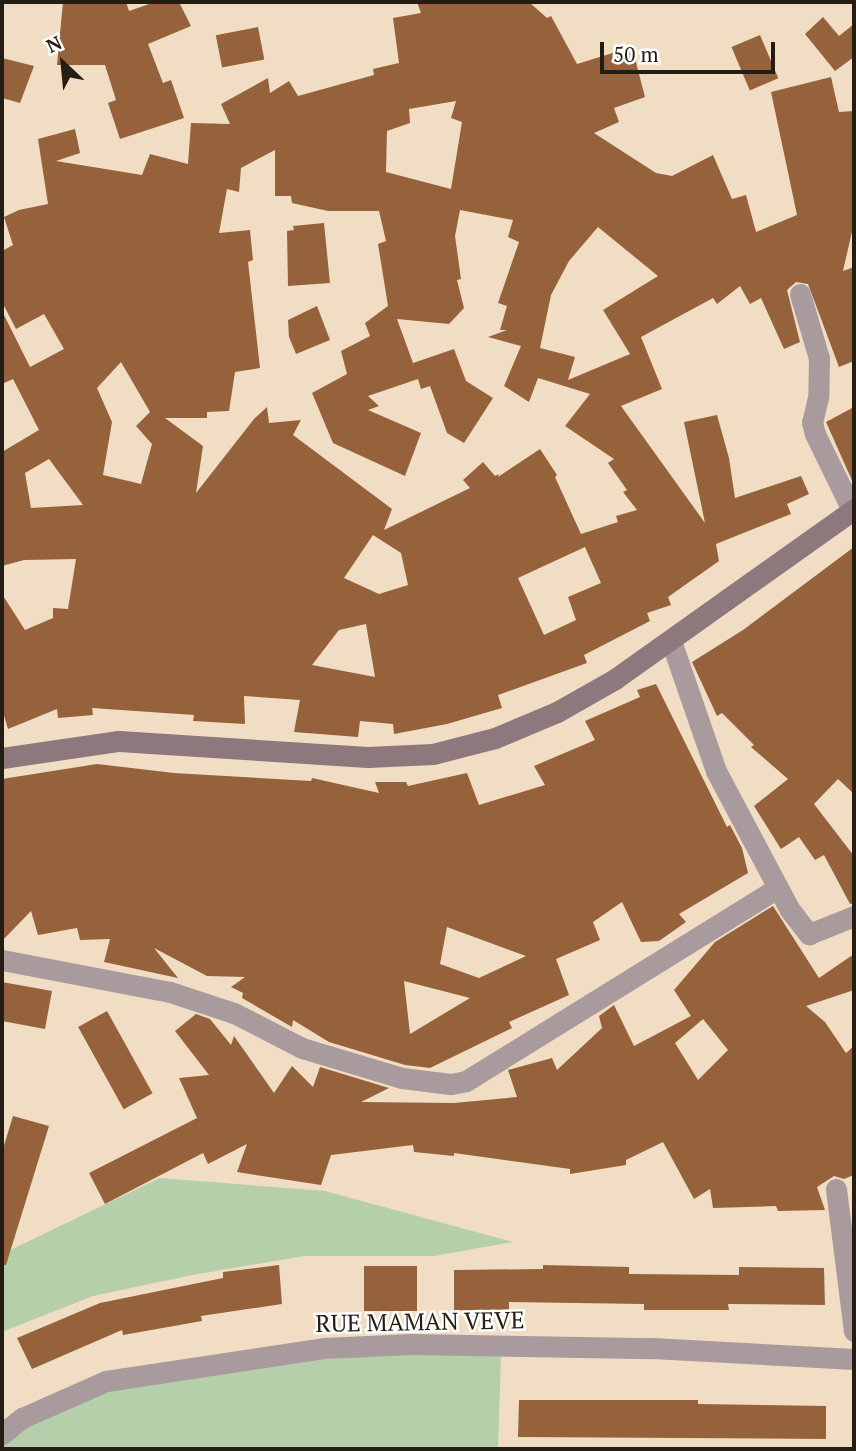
<!DOCTYPE html>
<html>
<head>
<meta charset="utf-8">
<style>
  body { margin:0 }
  #map { position:relative; width:856px; height:1451px; overflow:hidden; background:#f0ddc3; font-family:"PT Serif",serif }
  div>[style] { position:absolute }
  .green>* { inset:0; background:#b4cfaa }
  .building>* { inset:0; background:#96623b; transform-origin:0 0 }
  .minor>* { height:21px; margin:-10.5px; padding:0 10.5px; transform-origin:10.5px; border-radius:10.5px; background:#a99a9d }
  .secondary>* { height:21px; margin:-10.5px; padding:0 10.5px; transform-origin:10.5px; border-radius:10.5px; background:#8d787d }
  span { translate:-50% -50%; white-space:nowrap; text-align:center; line-height:1.15; -webkit-text-stroke:5px #fff; paint-order:stroke }
  .street-label { font-size:24px; color:#231d13 }
  .frame { position:absolute; inset:0; border:4px solid #231d13; pointer-events:none }
  .north { position:absolute; left:28px; top:28px; width:70px; height:70px; -webkit-text-stroke:5px #fff; paint-order:stroke; rotate:334deg; font-size:19px; font-weight:700; line-height:28px; text-align:center; color:#231d13 }
  .north::after { content:''; display:block; margin:auto; width:24px; height:32px; background:#231d13; clip-path:polygon(50% 0,100% 100%,50% 72%,0 100%) }
  .scale { position:absolute; left:600px; top:42px; width:175px; height:32px; box-sizing:border-box; border:4px solid #231d13; border-top:0; padding-left:9px; font-size:21px; line-height:24px; white-space:nowrap; color:#231d13; -webkit-text-stroke:5px #fff; paint-order:stroke }
</style>
</head>
<body>
<div id="map">
  <div class="green">
    <div style="clip-path:polygon(160px 1178px,325px 1191px,513px 1242px,434px 1256px,304px 1256px,192px 1275px,93px 1296px,2px 1332px,2px 1254px)"></div>
    <div style="clip-path:polygon(286px 1352px,501px 1356px,498px 1449px,2px 1449px,2px 1434px,106px 1381px)"></div>
  </div>
  <div class="building">
    <div style="clip-path:polygon(63px 2px,126px 2px,129px 11px,155px 2px,179px 2px,191px 26px,148px 44px,163px 83px,171px 80px,184px 118px,120px 139px,108px 103px,116px 100px,105px 65px,57px 65px)"></div>
    <div style="clip-path:polygon(evenodd,417px 2px,529px 2px,547px 18px,551px 16px,577px 64px,632px 47px,645px 97px,614px 108px,619px 122px,594px 133px,656px 173px,672px 176px,713px 155px,732px 199px,746px 195px,756px 232px,797px 215px,771px 92px,831px 77px,839px 112px,854px 111px,854px 223px,843px 271px,854px 267px,854px 361px,839px 367px,808px 284px,796px 282px,787px 290px,800px 342px,784px 349px,761px 298px,750px 304px,740px 286px,717px 304px,713px 298px,641px 337px,662px 389px,621px 406px,705px 523px,684px 422px,717px 415px,729px 458px,735px 498px,801px 476px,809px 494px,787px 504px,791px 514px,716px 544px,719px 561px,668px 597px,671px 605px,647px 613px,650px 621px,584px 655px,587px 663px,498px 695px,502px 708px,447px 724px,394px 734px,393px 724px,360px 721px,358px 737px,294px 732px,300px 700px,244px 696px,245px 724px,193px 721px,194px 715px,92px 708px,93px 715px,58px 718px,57px 709px,8px 729px,2px 709px,2px 594px,25px 630px,53px 618px,53px 608px,68px 609px,76px 559px,24px 560px,2px 566px,2px 452px,39px 430px,13px 379px,2px 384px,2px 311px,30px 367px,64px 349px,44px 314px,16px 329px,2px 302px,2px 251px,13px 245px,4px 217px,19px 210px,48px 204px,38px 139px,75px 129px,80px 153px,56px 161px,142px 175px,150px 154px,188px 164px,191px 123px,230px 124px,221px 104px,268px 78px,270px 93px,289px 81px,298px 96px,374px 75px,373px 69px,399px 63px,393px 18px,421px 13px,417px 2px,456px 101px,451px 118px,462px 122px,451px 189px,386px 172px,387px 131px,410px 123px,409px 109px,456px 101px,417px 2px,275px 150px,275px 196px,291px 196px,292px 203px,328px 211px,379px 211px,386px 241px,378px 244px,388px 306px,365px 323px,370px 336px,341px 351px,347px 374px,312px 393px,333px 443px,405px 476px,421px 433px,368px 410px,379px 406px,368px 396px,418px 379px,421px 389px,430px 386px,447px 433px,464px 443px,493px 398px,466px 381px,454px 349px,413px 363px,397px 319px,449px 324px,464px 308px,457px 280px,461px 279px,455px 236px,460px 210px,513px 220px,508px 237px,519px 242px,498px 303px,507px 306px,500px 330px,507px 330px,488px 337px,521px 346px,504px 386px,529px 402px,538px 378px,590px 394px,565px 426px,614px 459px,608px 463px,627px 490px,623px 492px,637px 510px,616px 516px,618px 522px,581px 534px,555px 477px,557px 475px,540px 449px,498px 477px,499px 474px,495px 476px,483px 462px,463px 480px,470px 488px,384px 530px,392px 509px,293px 435px,301px 420px,269px 423px,267px 407px,254px 419px,196px 493px,203px 446px,165px 418px,207px 418px,207px 412px,229px 411px,235px 372px,260px 368px,248px 262px,253px 260px,250px 230px,219px 233px,227px 189px,239px 192px,241px 168px,275px 150px,417px 2px,598px 227px,658px 276px,603px 310px,630px 354px,568px 380px,575px 357px,540px 348px,551px 295px,569px 261px,598px 227px,417px 2px,121px 362px,150px 412px,136px 426px,152px 444px,141px 484px,103px 475px,112px 422px,97px 388px,121px 362px,417px 2px,49px 459px,83px 505px,31px 508px,25px 473px,49px 459px,417px 2px,373px 535px,401px 553px,408px 585px,379px 594px,344px 578px,373px 535px,417px 2px,585px 547px,601px 583px,568px 597px,576px 620px,544px 635px,518px 578px,585px 547px,417px 2px,366px 624px,375px 677px,312px 665px,339px 630px,366px 624px)"></div>
    <div style="clip-path:polygon(823px 17px,839px 36px,854px 24px,854px 57px,835px 71px,805px 34px)"></div>
    <div style="left:258px;top:27px;width:33px;height:43px;rotate:79deg"></div>
    <div style="left:760px;top:35px;width:47px;height:31px;rotate:67deg"></div>
    <div style="clip-path:polygon(2px 58px,34px 66px,20px 103px,2px 98px)"></div>
    <div style="clip-path:polygon(324px 223px,330px 283px,288px 286px,287px 231px,294px 230px,293px 226px)"></div>
    <div style="clip-path:polygon(317px 306px,330px 340px,296px 354px,289px 337px,288px 320px)"></div>
    <div style="clip-path:polygon(854px 407px,854px 485px,826px 422px)"></div>
    <div style="clip-path:polygon(854px 547px,854px 794px,838px 779px,814px 804px,854px 856px,854px 903px,850px 904px,824px 855px,815px 860px,799px 837px,781px 849px,754px 806px,788px 779px,751px 747px,754px 745px,722px 713px,717px 716px,692px 662px,743px 630px)"></div>
    <div style="clip-path:polygon(evenodd,656px 684px,727px 827px,730px 825px,742px 848px,748px 873px,679px 914px,686px 922px,659px 941px,641px 942px,622px 902px,593px 922px,600px 940px,556px 959px,569px 995px,509px 1022px,512px 1028px,430px 1068px,405px 1065px,329px 1042px,293px 1020px,292px 1027px,242px 998px,243px 993px,231px 987px,245px 977px,207px 976px,154px 948px,178px 978px,104px 962px,110px 939px,80px 940px,77px 928px,38px 935px,31px 911px,2px 941px,2px 779px,97px 764px,174px 773px,311px 781px,312px 778px,379px 793px,375px 782px,406px 782px,408px 786px,467px 773px,479px 805px,545px 785px,534px 766px,595px 740px,585px 721px,640px 697px,637px 690px,656px 684px,447px 927px,526px 956px,479px 978px,440px 964px,447px 927px,656px 684px,404px 981px,470px 998px,410px 1034px,404px 981px)"></div>
    <div style="clip-path:polygon(evenodd,773px 906px,819px 978px,854px 954px,854px 990px,806px 1006px,825px 1022px,846px 1053px,854px 1046px,854px 1175px,844px 1179px,834px 1176px,817px 1187px,825px 1210px,778px 1211px,776px 1206px,713px 1208px,710px 1189px,694px 1199px,663px 1142px,626px 1160px,626px 1165px,570px 1174px,570px 1169px,454px 1153px,454px 1156px,414px 1152px,413px 1145px,331px 1155px,321px 1185px,237px 1172px,247px 1144px,208px 1164px,203px 1153px,105px 1204px,89px 1173px,197px 1118px,179px 1078px,209px 1075px,175px 1031px,196px 1014px,210px 1019px,231px 1045px,234px 1036px,274px 1093px,292px 1066px,313px 1087px,320px 1067px,389px 1088px,361px 1102px,454px 1103px,517px 1097px,508px 1070px,552px 1058px,557px 1070px,602px 1028px,599px 1016px,614px 1005px,634px 1046px,691px 1016px,674px 990px,715px 942px,773px 906px,703px 1019px,728px 1050px,698px 1080px,675px 1043px,703px 1019px)"></div>
    <div style="clip-path:polygon(2px 982px,52px 991px,45px 1029px,2px 1021px)"></div>
    <div style="left:107px;top:1011px;width:94px;height:33px;rotate:61deg"></div>
    <div style="clip-path:polygon(13px 1116px,49px 1126px,6px 1265px,2px 1265px,2px 1152px)"></div>
    <div style="clip-path:polygon(279px 1265px,282px 1304px,201px 1316px,202px 1321px,123px 1335px,122px 1330px,32px 1369px,17px 1338px,100px 1303px,223px 1278px,223px 1272px)"></div>
    <div style="clip-path:polygon(543px 1265px,629px 1267px,629px 1274px,739px 1275px,739px 1267px,824px 1268px,825px 1305px,728px 1304px,729px 1310px,644px 1310px,644px 1304px,509px 1302px,509px 1311px,454px 1311px,454px 1270px,543px 1269px)"></div>
    <div style="left:417px;top:1266px;width:45px;height:53px;rotate:90deg"></div>
    <div style="clip-path:polygon(519px 1400px,698px 1400px,698px 1404px,826px 1406px,826px 1439px,518px 1437px)"></div>
  </div>
  <div class="minor">
    <div style="left:800px;top:294px;width:67px;rotate:73.5deg"></div>
    <div style="left:819px;top:358px;width:39px;rotate:91deg"></div>
    <div style="left:818px;top:397px;width:26px;rotate:103deg"></div>
    <div style="left:812px;top:422px;width:12px;rotate:76deg"></div>
    <div style="left:815px;top:434px;width:85px;rotate:64deg"></div>
    <div style="left:671px;top:641px;width:138px;rotate:70.9deg"></div>
    <div style="left:716px;top:771px;width:157px;rotate:62deg"></div>
    <div style="left:790px;top:910px;width:31px;rotate:52deg"></div>
    <div style="left:809px;top:934px;width:48px;rotate:-21.8deg"></div>
    <div style="left:2px;top:960px;width:171px;rotate:10.8deg"></div>
    <div style="left:170px;top:992px;width:67px;rotate:18.2deg"></div>
    <div style="left:234px;top:1013px;width:76px;rotate:27.2deg"></div>
    <div style="left:302px;top:1048px;width:104px;rotate:16.7deg"></div>
    <div style="left:402px;top:1078px;width:49px;rotate:7deg"></div>
    <div style="left:451px;top:1084px;width:15px;rotate:-11deg"></div>
    <div style="left:466px;top:1081px;width:366px;rotate:-31.8deg"></div>
    <div style="left:836px;top:1189px;width:143px;rotate:82.8deg"></div>
    <div style="left:2px;top:1434px;width:26px;rotate:-39deg"></div>
    <div style="left:22px;top:1418px;width:92px;rotate:-23.8deg"></div>
    <div style="left:106px;top:1381px;width:220px;rotate:-8.6deg"></div>
    <div style="left:324px;top:1348px;width:88px;rotate:-2.6deg"></div>
    <div style="left:412px;top:1344px;width:240px;rotate:1deg"></div>
    <div style="left:652px;top:1348px;width:202px;rotate:3.1deg"></div>
  </div>
  <div class="secondary">
    <div style="left:2px;top:758px;width:118px;rotate:-8.3deg"></div>
    <div style="left:119px;top:741px;width:249px;rotate:3.7deg"></div>
    <div style="left:367px;top:757px;width:66px;rotate:-2.6deg"></div>
    <div style="left:433px;top:754px;width:64px;rotate:-14.5deg"></div>
    <div style="left:495px;top:738px;width:67px;rotate:-22.8deg"></div>
    <div style="left:557px;top:712px;width:67px;rotate:-29.6deg"></div>
    <div style="left:615px;top:679px;width:293px;rotate:-35.4deg"></div>
  </div>
  <div class="street-label">
    <span style="left:420px;top:1322px;rotate:-1deg">RUE MAMAN VEVE</span>
  </div>
  <div class="frame"></div>
  <div class="north">N</div>
  <div class="scale">50 m</div>
</div>
</body>
</html>
